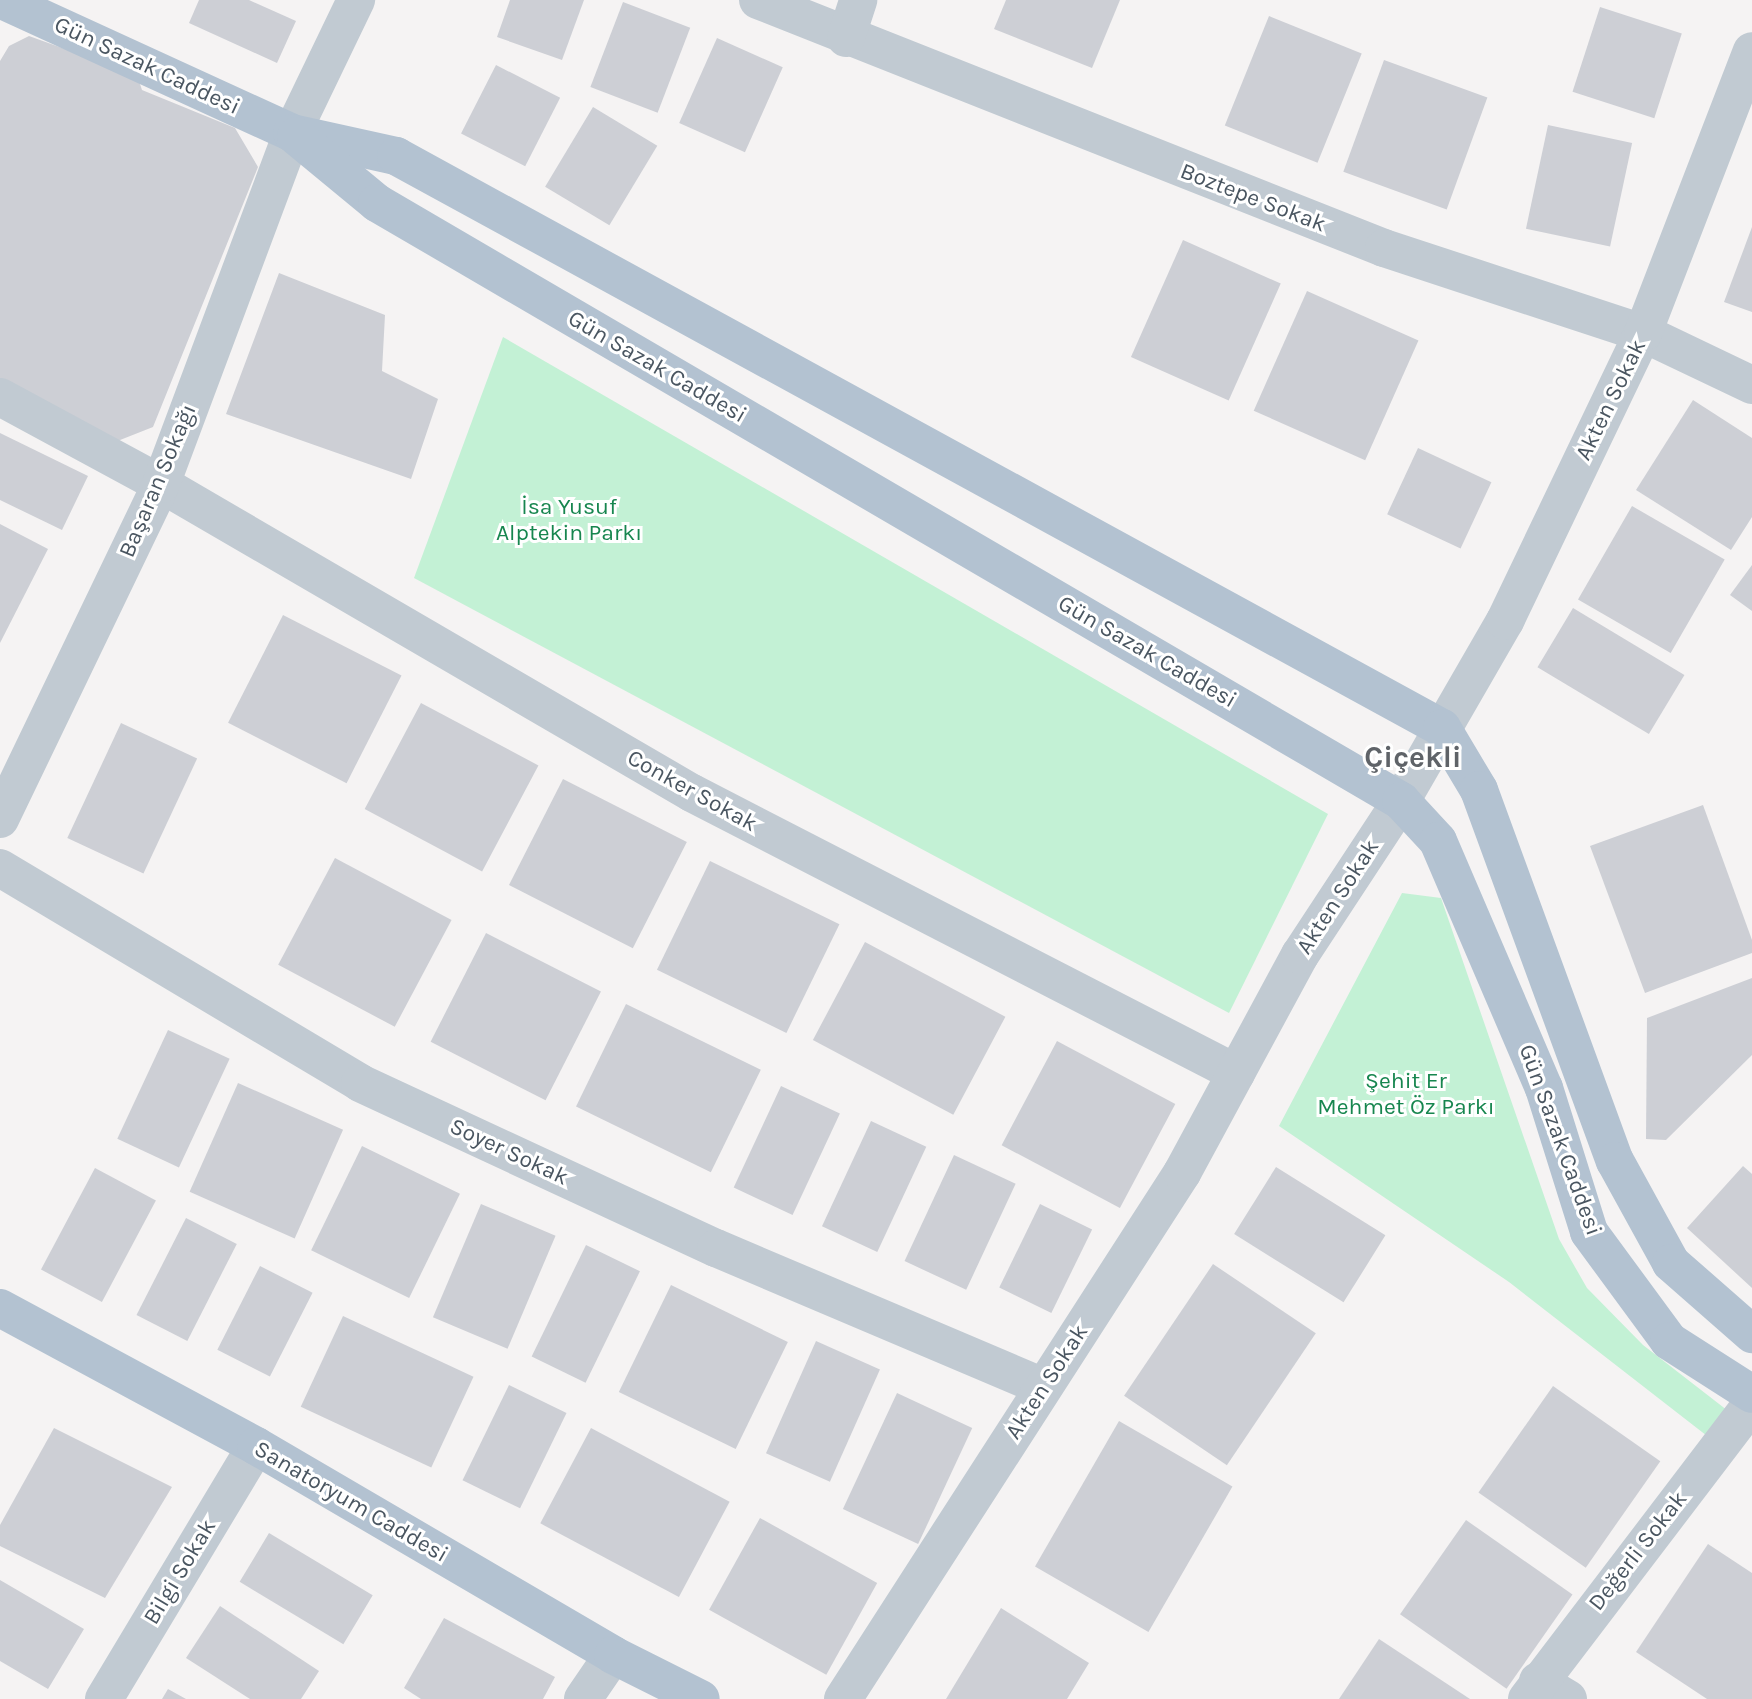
<!DOCTYPE html>
<html>
<head>
<meta charset="utf-8">
<style>
  body { margin:0 }
  #map { position:relative; width:1752px; height:1699px; overflow:hidden; background:#f5f3f3; font-family:Karla,sans-serif }
  div>[style] { position:absolute }
  .green>* { inset:0; background:#c3f1d5 }
  .building>* { inset:0; background:#cdcfd5; transform-origin:0 0 }
  .minor>* { height:38px; margin:-19px; padding:0 19px; transform-origin:19px; border-radius:19px; background:#c1cad2 }
  .major>* { height:38px; margin:-19px; padding:0 19px; transform-origin:19px; border-radius:19px; background:#b3c2d1 }
  span { translate:-50% -50%; white-space:nowrap; text-align:center; line-height:1.15; -webkit-text-stroke:6px #fff; paint-order:stroke }
  .street-label { font-size:23px; color:#4a5661 }
  .park-label { font-size:23px; color:#17864f }
  .district-label { font-size:30px; color:#5f6368; font-weight:700 }
</style>
</head>
<body>
<div id="map">
  <div class="green">
    <div style="clip-path:polygon(503px 337px,1328px 814px,1229px 1013px,414px 578px)"></div>
    <div style="clip-path:polygon(1402px 893px,1441px 898px,1559px 1239px,1587px 1288px,1643px 1345px,1732px 1414px,1711px 1439px,1509px 1282px,1279px 1126px)"></div>
  </div>
  <div class="building">
    <div style="clip-path:polygon(199px 0,249px 0,296px 21px,277px 63px,189px 23px)"></div>
    <div style="clip-path:polygon(510px 0,584px 0,562px 60px,497px 37px)"></div>
    <div style="clip-path:polygon(1006px 0,1120px 0,1092px 68px,994px 29px)"></div>
    <div style="left:623px;top:2px;width:72px;height:91px;rotate:21deg"></div>
    <div style="left:1600px;top:7px;width:86px;height:89px;rotate:18deg"></div>
    <div style="left:1269px;top:16px;width:100px;height:118px;rotate:22deg"></div>
    <div style="clip-path:polygon(29px 36px,137px 75px,142px 90px,235px 128px,258px 167px,153px 427px,115px 442px,0 381px,0 61px,9px 46px)"></div>
    <div style="left:717px;top:38px;width:72px;height:93px;rotate:24deg"></div>
    <div style="left:1384px;top:60px;width:110px;height:119px;rotate:20deg"></div>
    <div style="left:496px;top:65px;width:72px;height:77px;rotate:27deg"></div>
    <div style="left:593px;top:107px;width:75px;height:93px;rotate:31deg"></div>
    <div style="left:1548px;top:125px;width:86px;height:106px;rotate:12deg"></div>
    <div style="clip-path:polygon(1752px 227px,1752px 312px,1724px 302px)"></div>
    <div style="left:1183px;top:240px;width:107px;height:128px;rotate:24deg"></div>
    <div style="clip-path:polygon(279px 273px,385px 315px,382px 371px,438px 399px,411px 479px,226px 414px)"></div>
    <div style="left:1307px;top:291px;width:122px;height:131px;rotate:24deg"></div>
    <div style="clip-path:polygon(1693px 400px,1752px 438px,1752px 517px,1731px 550px,1636px 490px)"></div>
    <div style="clip-path:polygon(0 433px,88px 476px,62px 530px,0 500px)"></div>
    <div style="left:1418px;top:448px;width:81px;height:73px;rotate:25deg"></div>
    <div style="left:1632px;top:506px;width:107px;height:108px;rotate:30deg"></div>
    <div style="clip-path:polygon(0 524px,48px 549px,0 643px)"></div>
    <div style="clip-path:polygon(1752px 565px,1752px 611px,1730px 595px)"></div>
    <div style="left:1573px;top:608px;width:130px;height:69px;rotate:31deg"></div>
    <div style="left:283px;top:615px;width:133px;height:121px;rotate:27deg"></div>
    <div style="left:421px;top:703px;width:133px;height:120px;rotate:28deg"></div>
    <div style="left:121px;top:723px;width:84px;height:127px;rotate:25deg"></div>
    <div style="left:563px;top:779px;width:139px;height:119px;rotate:27deg"></div>
    <div style="clip-path:polygon(1703px 805px,1752px 940px,1752px 953px,1645px 993px,1590px 846px)"></div>
    <div style="left:335px;top:858px;width:132px;height:121px;rotate:28deg"></div>
    <div style="left:710px;top:861px;width:144px;height:121px;rotate:26deg"></div>
    <div style="left:486px;top:933px;width:129px;height:122px;rotate:27deg"></div>
    <div style="left:865px;top:942px;width:159px;height:111px;rotate:28deg"></div>
    <div style="clip-path:polygon(1752px 978px,1752px 1055px,1666px 1140px,1646px 1139px,1647px 1018px)"></div>
    <div style="left:626px;top:1004px;width:150px;height:114px;rotate:26deg"></div>
    <div style="left:168px;top:1030px;width:68px;height:120px;rotate:25deg"></div>
    <div style="left:1057px;top:1041px;width:134px;height:118px;rotate:28deg"></div>
    <div style="left:238px;top:1083px;width:115px;height:119px;rotate:24deg"></div>
    <div style="left:781px;top:1086px;width:65px;height:112px;rotate:25deg"></div>
    <div style="left:871px;top:1121px;width:61px;height:116px;rotate:25deg"></div>
    <div style="left:362px;top:1146px;width:109px;height:116px;rotate:26deg"></div>
    <div style="left:954px;top:1155px;width:68px;height:117px;rotate:25deg"></div>
    <div style="clip-path:polygon(1743px 1166px,1752px 1174px,1752px 1288px,1687px 1228px)"></div>
    <div style="left:1276px;top:1167px;width:129px;height:79px;rotate:32deg"></div>
    <div style="left:95px;top:1168px;width:69px;height:115px;rotate:28deg"></div>
    <div style="left:481px;top:1204px;width:81px;height:123px;rotate:23deg"></div>
    <div style="left:1040px;top:1204px;width:58px;height:93px;rotate:26deg"></div>
    <div style="left:186px;top:1218px;width:57px;height:109px;rotate:27deg"></div>
    <div style="left:586px;top:1245px;width:60px;height:124px;rotate:26deg"></div>
    <div style="left:1213px;top:1264px;width:124px;height:159px;rotate:34deg"></div>
    <div style="left:260px;top:1266px;width:59px;height:94px;rotate:27deg"></div>
    <div style="left:671px;top:1285px;width:130px;height:119px;rotate:26deg"></div>
    <div style="left:343px;top:1316px;width:144px;height:100px;rotate:25deg"></div>
    <div style="left:816px;top:1341px;width:70px;height:123px;rotate:24deg"></div>
    <div style="left:509px;top:1385px;width:64px;height:106px;rotate:26deg"></div>
    <div style="left:1553px;top:1386px;width:131px;height:130px;rotate:35deg"></div>
    <div style="left:897px;top:1393px;width:83px;height:128px;rotate:25deg"></div>
    <div style="left:1119px;top:1421px;width:131px;height:168px;rotate:30deg"></div>
    <div style="clip-path:polygon(54px 1428px,172px 1487px,105px 1598px,0 1546px,0 1525px)"></div>
    <div style="left:591px;top:1428px;width:157px;height:108px;rotate:28deg"></div>
    <div style="left:760px;top:1518px;width:134px;height:105px;rotate:29deg"></div>
    <div style="left:1466px;top:1520px;width:130px;height:115px;rotate:35deg"></div>
    <div style="left:269px;top:1533px;width:121px;height:57px;rotate:31deg"></div>
    <div style="clip-path:polygon(1708px 1544px,1752px 1573px,1752px 1699px,1707px 1699px,1636px 1652px)"></div>
    <div style="clip-path:polygon(0 1580px,84px 1629px,48px 1689px,0 1661px)"></div>
    <div style="clip-path:polygon(220px 1606px,319px 1671px,301px 1699px,250px 1699px,186px 1658px)"></div>
    <div style="clip-path:polygon(1001px 1608px,1089px 1663px,1067px 1699px,946px 1699px)"></div>
    <div style="clip-path:polygon(444px 1618px,555px 1677px,543px 1699px,421px 1699px,404px 1688px)"></div>
    <div style="clip-path:polygon(1379px 1639px,1470px 1699px,1339px 1699px)"></div>
    <div style="clip-path:polygon(168px 1689px,186px 1699px,162px 1699px)"></div>
  </div>
  <div class="minor">
    <div style="left:758px;top:0;width:673px;rotate:21.61deg"></div>
    <div style="left:1384px;top:248px;width:273px;rotate:18.2deg"></div>
    <div style="left:1643px;top:333px;width:121px;rotate:25.5deg"></div>
    <div style="left:846px;top:38px;width:40px;rotate:-72deg"></div>
    <div style="left:0;top:397px;width:183px;rotate:28.4deg"></div>
    <div style="left:161px;top:484px;width:614px;rotate:30.2deg"></div>
    <div style="left:692px;top:793px;width:612px;rotate:27.24deg"></div>
    <div style="left:0;top:819px;width:372px;rotate:-64.3deg"></div>
    <div style="left:161px;top:484px;width:375px;rotate:-69.5deg"></div>
    <div style="left:292px;top:133px;width:148px;rotate:-64.3deg"></div>
    <div style="left:0;top:868px;width:419px;rotate:30.8deg"></div>
    <div style="left:360px;top:1083px;width:392px;rotate:24.9deg"></div>
    <div style="left:716px;top:1248px;width:355px;rotate:23deg"></div>
    <div style="left:1538px;top:1681px;width:35px;rotate:31deg"></div>
    <div style="left:104px;top:1699px;width:295px;rotate:-59deg"></div>
    <div style="left:583px;top:1699px;width:53px;rotate:-55.7deg"></div>
    <div style="left:843px;top:1699px;width:626px;rotate:-57.2deg"></div>
    <div style="left:1182px;top:1173px;width:248px;rotate:-61.6deg"></div>
    <div style="left:1300px;top:955px;width:184px;rotate:-56.7deg"></div>
    <div style="left:1401px;top:801px;width:208px;rotate:-60deg"></div>
    <div style="left:1505px;top:621px;width:319px;rotate:-64.4deg"></div>
    <div style="left:1643px;top:333px;width:302px;rotate:-68.9deg"></div>
    <div style="left:1527px;top:1699px;width:371px;rotate:-52.7deg"></div>
  </div>
  <div class="major">
    <div style="left:2px;top:0;width:319px;rotate:24.6deg"></div>
    <div style="left:292px;top:133px;width:107px;rotate:12.5deg"></div>
    <div style="left:396px;top:156px;width:1192px;rotate:28.67deg"></div>
    <div style="left:1442px;top:728px;width:72px;rotate:59.2deg"></div>
    <div style="left:1479px;top:790px;width:395px;rotate:69.9deg"></div>
    <div style="left:1615px;top:1161px;width:116px;rotate:61.2deg"></div>
    <div style="left:1671px;top:1263px;width:108px;rotate:41.2deg"></div>
    <div style="left:296px;top:136px;width:105px;rotate:39.6deg"></div>
    <div style="left:377px;top:203px;width:1186px;rotate:30.28deg"></div>
    <div style="left:1401px;top:801px;width:54px;rotate:47.2deg"></div>
    <div style="left:1438px;top:841px;width:269px;rotate:66.8deg"></div>
    <div style="left:1544px;top:1088px;width:151px;rotate:72.6deg"></div>
    <div style="left:1589px;top:1232px;width:135px;rotate:53.7deg"></div>
    <div style="left:1669px;top:1341px;width:98px;rotate:32.6deg"></div>
    <div style="left:0;top:1308px;width:291px;rotate:28.3deg"></div>
    <div style="left:256px;top:1446px;width:414px;rotate:30.3deg"></div>
    <div style="left:613px;top:1655px;width:98px;rotate:26.6deg"></div>
  </div>
  <div class="street-label">
    <span style="left:147px;top:66px;rotate:25deg">Gün Sazak Caddesi</span>
    <span style="left:1253px;top:198px;rotate:21deg">Boztepe Sokak</span>
    <span style="left:657px;top:367px;rotate:30deg">Gün Sazak Caddesi</span>
    <span style="left:1611px;top:400px;rotate:-64deg">Akten Sokak</span>
    <span style="left:158px;top:481px;rotate:-67deg">Başaran Sokağı</span>
    <span style="left:1147px;top:652px;rotate:30deg">Gün Sazak Caddesi</span>
    <span style="left:692px;top:791px;rotate:29deg">Conker Sokak</span>
    <span style="left:1338px;top:897px;rotate:-57deg">Akten Sokak</span>
    <span style="left:1560px;top:1140px;rotate:70deg">Gün Sazak Caddesi</span>
    <span style="left:509px;top:1152px;rotate:25deg">Soyer Sokak</span>
    <span style="left:1047px;top:1382px;rotate:-57deg">Akten Sokak</span>
    <span style="left:351px;top:1502px;rotate:30deg">Sanatoryum Caddesi</span>
    <span style="left:1638px;top:1551px;rotate:-52deg">Değerli Sokak</span>
    <span style="left:180px;top:1572px;rotate:-59deg">Bilgi Sokak</span>
  </div>
  <div class="park-label">
    <span style="left:569px;top:520px">İsa Yusuf<br>Alptekin Parkı</span>
    <span style="left:1406px;top:1094px">Şehit Er<br>Mehmet Öz Parkı</span>
  </div>
  <div class="district-label">
    <span style="left:1413px;top:757px">Çiçekli</span>
  </div>
</div>
</body>
</html>
